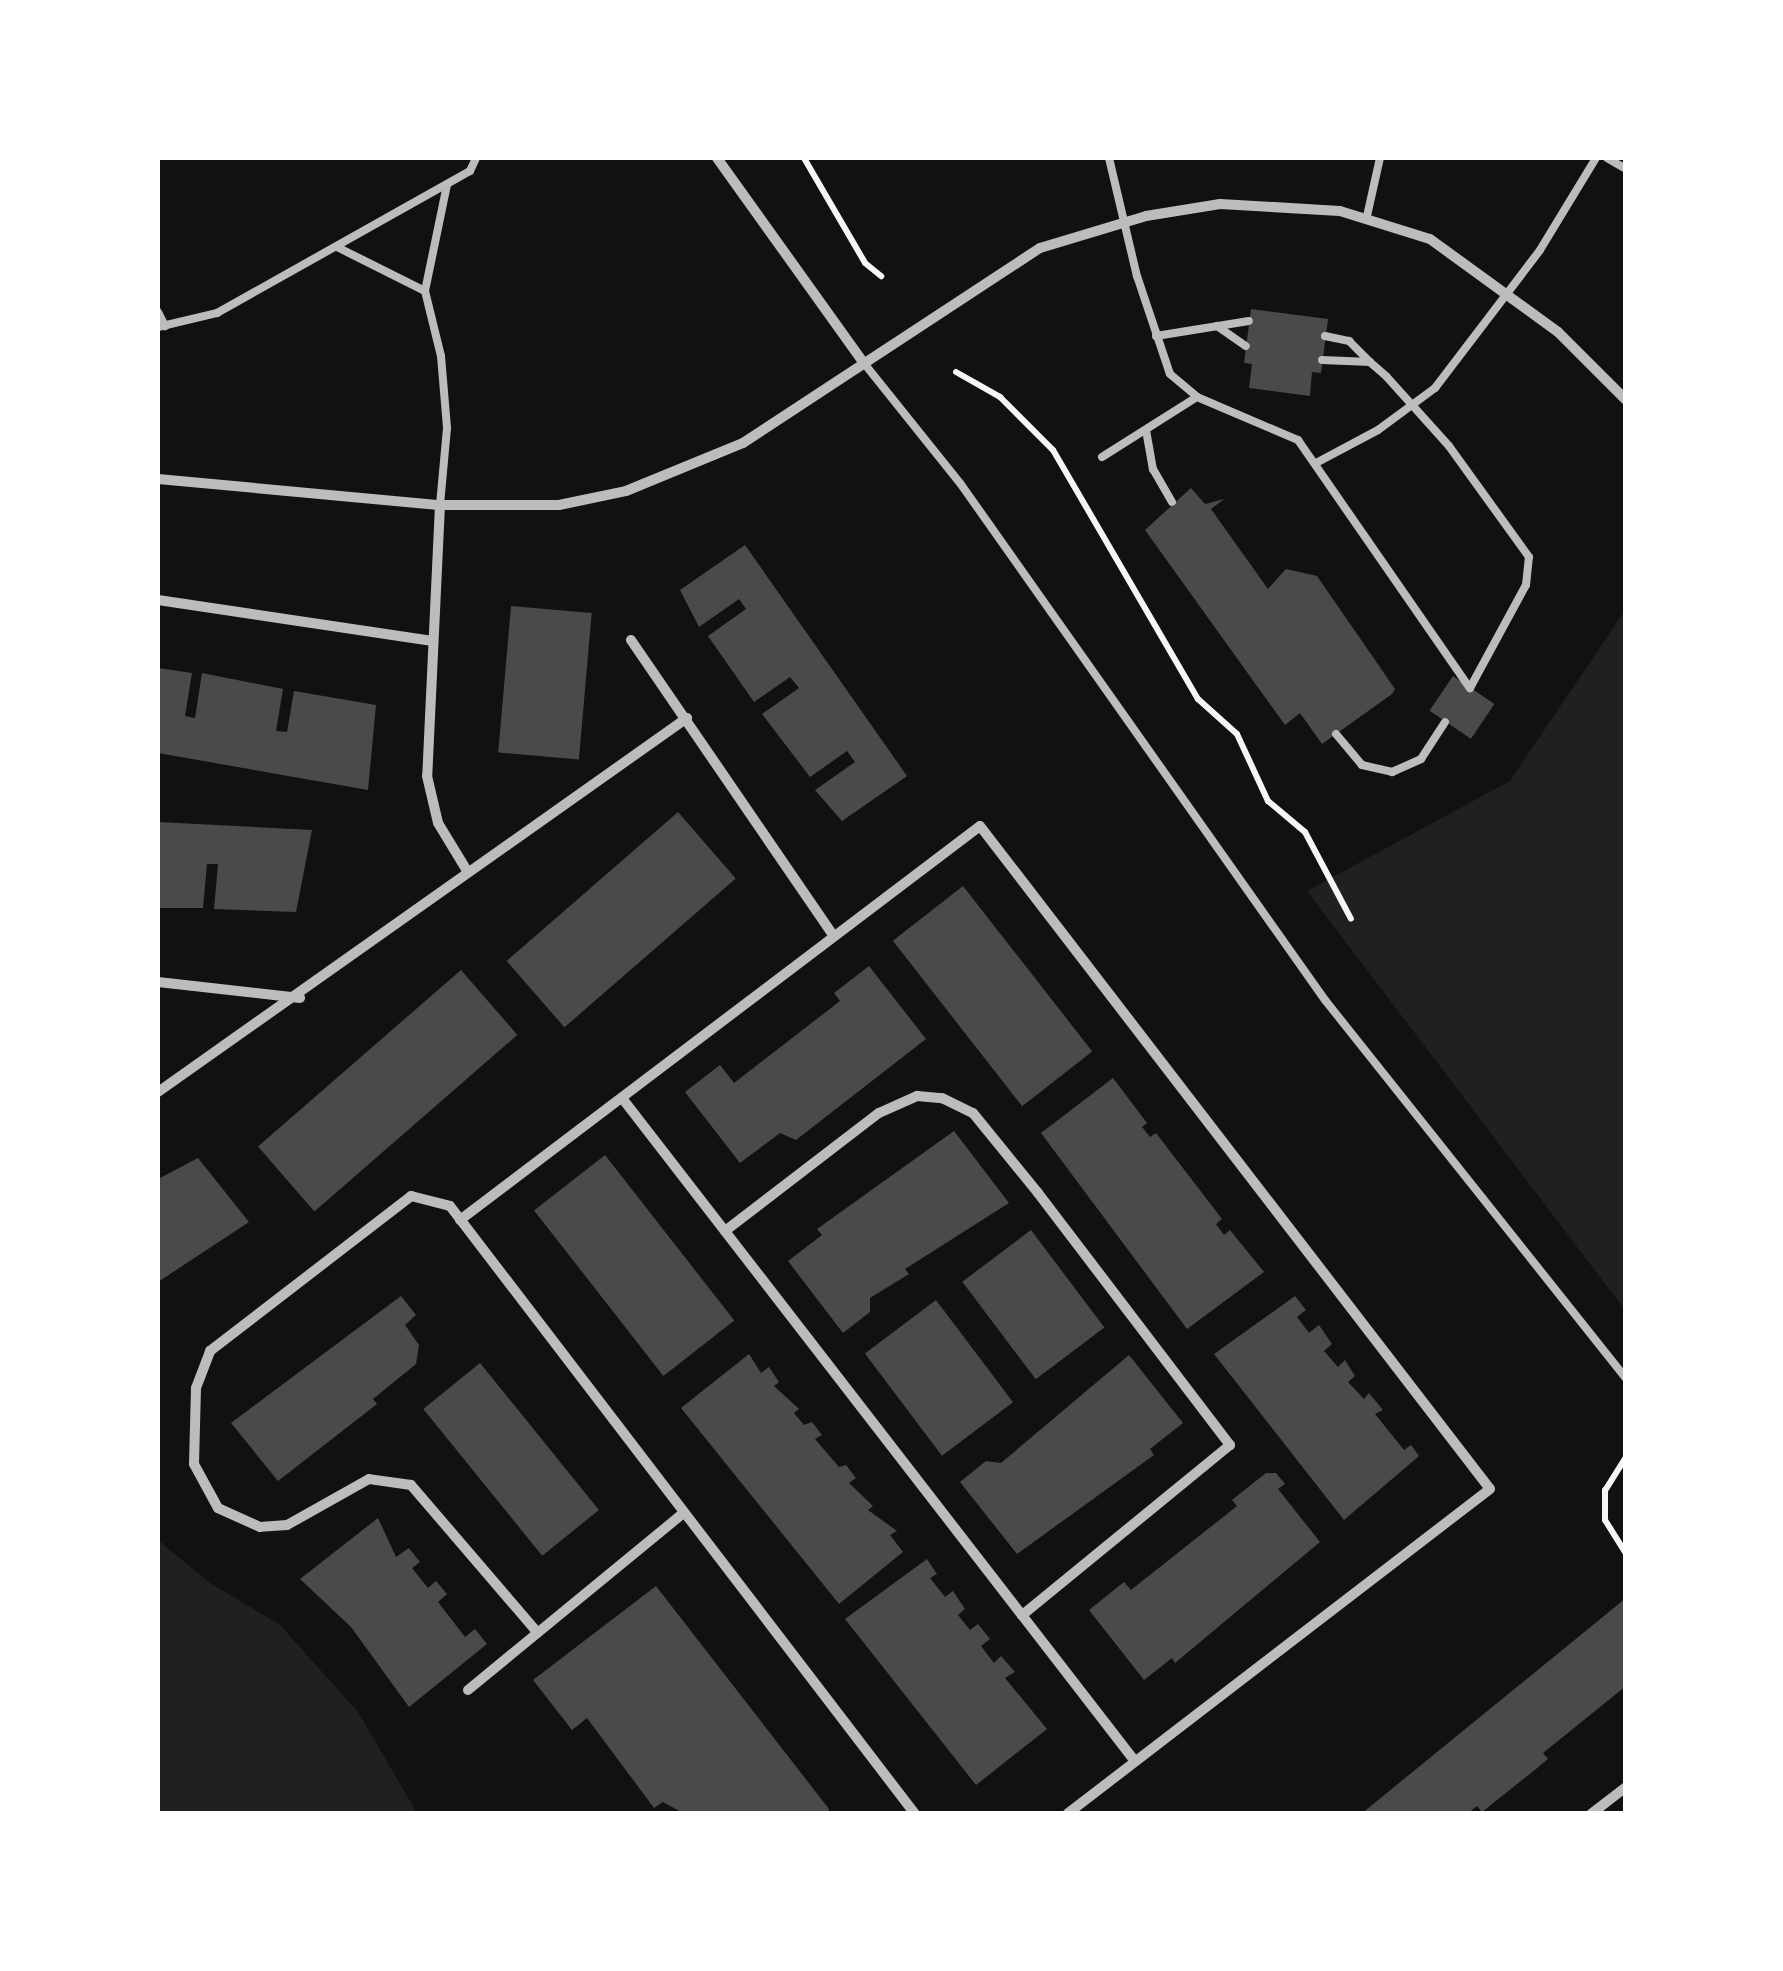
<!DOCTYPE html>
<html>
<head>
<meta charset="utf-8">
<style>
  body { margin:0 }
  #map { position:relative; width:1783px; height:1971px; overflow:hidden; background:#111; font-family:Rubik,sans-serif }
  div>[style] { position:absolute }
  .green>* { inset:0; background:#202020 }
  .building>* { inset:0; background:#4a4a4a; transform-origin:0 0 }
  .path>* { height:6px; margin:-3px; padding:0 3px; transform-origin:3px; border-radius:3px; background:#f5f5f5 }
  .service>* { height:8px; margin:-4px; padding:0 4px; transform-origin:4px; border-radius:4px; background:#bcbcbc }
  .minor>* { height:10px; margin:-5px; padding:0 5px; transform-origin:5px; border-radius:5px; background:#bcbcbc }
  span { translate:-50% -50%; white-space:nowrap; text-align:center; line-height:1.15; -webkit-text-stroke:10px #fff; paint-order:stroke }
  .frame { position:absolute; inset:0; border:160px solid #fff; pointer-events:none }
</style>
</head>
<body>
<div id="map">
  <div class="green">
    <div style="clip-path:polygon(1625px 610px,1625px 1310px,1307px 891px,1510px 781px)"></div>
    <div style="clip-path:polygon(158px 1540px,210px 1583px,280px 1625px,358px 1712px,417px 1813px,158px 1813px)"></div>
  </div>
  <div class="building">
    <div style="clip-path:polygon(1251px 309px,1328px 319px,1321px 373px,1312px 372px,1310px 396px,1249px 388px,1252px 364px,1244px 363px)"></div>
    <div style="clip-path:polygon(1191px 488px,1205px 504px,1224px 499px,1211px 509px,1268px 589px,1286px 569px,1317px 576px,1395px 689px,1392px 694px,1322px 744px,1300px 713px,1285px 725px,1145px 530px)"></div>
    <div style="clip-path:polygon(745px 545px,907px 776px,842px 821px,815px 790px,855px 762px,847px 751px,810px 777px,762px 714px,799px 688px,790px 677px,754px 702px,708px 636px,746px 609px,739px 599px,699px 627px,680px 590px)"></div>
    <div style="left:511px;top:606px;width:81px;height:147px;rotate:5deg"></div>
    <div style="clip-path:polygon(158px 668px,192px 673px,185px 716px,195px 718px,202px 673px,283px 689px,276px 731px,287px 732px,294px 691px,376px 705px,368px 790px,158px 753px)"></div>
    <div style="left:1453px;top:676px;width:50px;height:42px;rotate:34deg"></div>
    <div style="left:678px;top:812px;width:88px;height:227px;rotate:49deg"></div>
    <div style="clip-path:polygon(158px 822px,312px 830px,296px 912px,214px 909px,218px 864px,207px 864px,203px 908px,158px 908px)"></div>
    <div style="left:963px;top:886px;width:210px;height:89px;rotate:52deg"></div>
    <div style="clip-path:polygon(869px 966px,926px 1039px,796px 1140px,780px 1133px,740px 1163px,685px 1092px,720px 1065px,734px 1083px,840px 1001px,834px 993px)"></div>
    <div style="left:461px;top:970px;width:86px;height:269px;rotate:49deg"></div>
    <div style="clip-path:polygon(1113px 1078px,1147px 1123px,1142px 1127px,1150px 1137px,1156px 1133px,1222px 1219px,1216px 1224px,1224px 1235px,1230px 1230px,1264px 1272px,1187px 1329px,1041px 1133px)"></div>
    <div style="clip-path:polygon(954px 1131px,1009px 1203px,905px 1269px,909px 1274px,870px 1298px,870px 1312px,843px 1333px,788px 1261px,822px 1235px,817px 1229px)"></div>
    <div style="left:605px;top:1155px;width:210px;height:90px;rotate:52deg"></div>
    <div style="clip-path:polygon(198px 1158px,249px 1222px,158px 1282px,158px 1179px)"></div>
    <div style="left:1031px;top:1230px;width:122px;height:86px;rotate:53deg"></div>
    <div style="clip-path:polygon(401px 1296px,416px 1315px,405px 1325px,419px 1345px,416px 1364px,373px 1399px,377px 1404px,278px 1481px,231px 1423px)"></div>
    <div style="clip-path:polygon(1295px 1296px,1306px 1310px,1297px 1317px,1309px 1333px,1319px 1325px,1332px 1344px,1324px 1351px,1338px 1367px,1345px 1360px,1355px 1376px,1348px 1382px,1364px 1399px,1369px 1393px,1383px 1410px,1375px 1414px,1404px 1450px,1411px 1445px,1419px 1456px,1344px 1520px,1214px 1354px)"></div>
    <div style="left:936px;top:1300px;width:128px;height:89px;rotate:53deg"></div>
    <div style="clip-path:polygon(749px 1354px,761px 1373px,769px 1367px,779px 1382px,774px 1386px,799px 1409px,794px 1413px,804px 1425px,812px 1422px,822px 1435px,815px 1439px,839px 1467px,846px 1465px,856px 1478px,849px 1483px,873px 1506px,868px 1510px,897px 1531px,890px 1535px,903px 1552px,839px 1604px,681px 1408px)"></div>
    <div style="clip-path:polygon(1129px 1355px,1183px 1423px,1150px 1449px,1154px 1455px,1017px 1554px,960px 1482px,986px 1461px,1001px 1463px)"></div>
    <div style="left:480px;top:1363px;width:189px;height:73px;rotate:51deg"></div>
    <div style="clip-path:polygon(1266px 1473px,1276px 1473px,1285px 1484px,1278px 1489px,1320px 1542px,1175px 1663px,1172px 1658px,1144px 1680px,1089px 1610px,1124px 1582px,1131px 1590px,1237px 1506px,1232px 1500px)"></div>
    <div style="clip-path:polygon(378px 1518px,396px 1557px,409px 1548px,420px 1562px,412px 1568px,428px 1588px,436px 1581px,447px 1594px,438px 1602px,465px 1637px,475px 1629px,487px 1644px,409px 1707px,351px 1627px,300px 1579px)"></div>
    <div style="clip-path:polygon(927px 1559px,937px 1574px,930px 1578px,945px 1597px,953px 1591px,965px 1609px,958px 1615px,970px 1630px,978px 1624px,990px 1639px,981px 1646px,994px 1663px,1001px 1656px,1015px 1672px,1005px 1678px,1047px 1729px,976px 1785px,845px 1619px)"></div>
    <div style="clip-path:polygon(656px 1586px,829px 1809px,828px 1814px,685px 1814px,663px 1802px,654px 1808px,587px 1718px,572px 1730px,533px 1680px)"></div>
    <div style="clip-path:polygon(1626px 1598px,1626px 1686px,1543px 1753px,1548px 1759px,1536px 1769px,1482px 1812px,1477px 1806px,1467px 1814px,1361px 1814px)"></div>
  </div>
  <div class="path">
    <div style="left:804px;top:158px;width:121px;rotate:59.8deg"></div>
    <div style="left:865px;top:263px;width:21px;rotate:39deg"></div>
    <div style="left:956px;top:372px;width:51px;rotate:29.6deg"></div>
    <div style="left:1000px;top:397px;width:75px;rotate:45deg"></div>
    <div style="left:1053px;top:450px;width:288px;rotate:59.8deg"></div>
    <div style="left:1198px;top:699px;width:52px;rotate:41.9deg"></div>
    <div style="left:1237px;top:734px;width:74px;rotate:65.2deg"></div>
    <div style="left:1268px;top:801px;width:48px;rotate:40deg"></div>
    <div style="left:1305px;top:832px;width:98px;rotate:62.1deg"></div>
    <div style="left:1626px;top:1457px;width:39px;rotate:122deg"></div>
    <div style="left:1605px;top:1490px;width:30px;rotate:90deg"></div>
    <div style="left:1605px;top:1520px;width:40px;rotate:58deg"></div>
  </div>
  <div class="service">
    <div style="left:1109px;top:158px;width:121px;rotate:76.7deg"></div>
    <div style="left:1137px;top:276px;width:103px;rotate:71.4deg"></div>
    <div style="left:1170px;top:374px;width:35px;rotate:40deg"></div>
    <div style="left:1197px;top:397px;width:110px;rotate:23.1deg"></div>
    <div style="left:1298px;top:440px;width:302px;rotate:55.3deg"></div>
    <div style="left:1470px;top:688px;width:117px;rotate:-61.5deg"></div>
    <div style="left:1526px;top:585px;width:28px;rotate:-84deg"></div>
    <div style="left:1529px;top:557px;width:137px;rotate:-125.8deg"></div>
    <div style="left:1449px;top:446px;width:94px;rotate:-132deg"></div>
    <div style="left:1386px;top:376px;width:21px;rotate:-139deg"></div>
    <div style="left:1370px;top:362px;width:48px;rotate:-177.6deg"></div>
    <div style="left:1607px;top:158px;width:22px;rotate:30deg"></div>
    <div style="left:1367px;top:216px;width:59px;rotate:-77.4deg"></div>
    <div style="left:337px;top:247px;width:98px;rotate:26.6deg"></div>
    <div style="left:425px;top:291px;width:108px;rotate:-78.3deg"></div>
    <div style="left:425px;top:291px;width:67px;rotate:76.2deg"></div>
    <div style="left:441px;top:356px;width:72px;rotate:85.2deg"></div>
    <div style="left:447px;top:428px;width:77px;rotate:95.2deg"></div>
    <div style="left:158px;top:312px;width:16px;rotate:63deg"></div>
    <div style="left:1217px;top:326px;width:35px;rotate:35deg"></div>
    <div style="left:158px;top:327px;width:61px;rotate:-13.3deg"></div>
    <div style="left:217px;top:313px;width:290px;rotate:-29.3deg"></div>
    <div style="left:470px;top:171px;width:14px;rotate:-65deg"></div>
    <div style="left:1156px;top:336px;width:94px;rotate:-9.2deg"></div>
    <div style="left:1325px;top:336px;width:25px;rotate:12deg"></div>
    <div style="left:1349px;top:341px;width:30px;rotate:45deg"></div>
    <div style="left:863px;top:362px;width:155px;rotate:51.3deg"></div>
    <div style="left:960px;top:483px;width:633px;rotate:54.78deg"></div>
    <div style="left:1325px;top:1000px;width:483px;rotate:51.5deg"></div>
    <div style="left:1146px;top:430px;width:40px;rotate:80deg"></div>
    <div style="left:1153px;top:469px;width:38px;rotate:60deg"></div>
    <div style="left:1102px;top:457px;width:112px;rotate:-32.3deg"></div>
    <div style="left:1316px;top:463px;width:70px;rotate:-28deg"></div>
    <div style="left:1378px;top:430px;width:71px;rotate:-36.4deg"></div>
    <div style="left:1435px;top:388px;width:173px;rotate:-52.7deg"></div>
    <div style="left:1540px;top:250px;width:108px;rotate:-58.7deg"></div>
    <div style="left:1336px;top:734px;width:40px;rotate:50deg"></div>
    <div style="left:1362px;top:765px;width:31px;rotate:13deg"></div>
    <div style="left:1392px;top:772px;width:32px;rotate:-24deg"></div>
    <div style="left:1421px;top:759px;width:44px;rotate:-57deg"></div>
  </div>
  <div class="minor">
    <div style="left:717px;top:158px;width:251px;rotate:54.4deg"></div>
    <div style="left:158px;top:479px;width:283px;rotate:5.3deg"></div>
    <div style="left:440px;top:505px;width:119px"></div>
    <div style="left:559px;top:505px;width:68px;rotate:-11.8deg"></div>
    <div style="left:626px;top:491px;width:126px;rotate:-22.3deg"></div>
    <div style="left:743px;top:443px;width:355px;rotate:-33.3deg"></div>
    <div style="left:1040px;top:248px;width:111px;rotate:-16.8deg"></div>
    <div style="left:1146px;top:216px;width:75px;rotate:-9.2deg"></div>
    <div style="left:1220px;top:204px;width:120px;rotate:3.3deg"></div>
    <div style="left:1340px;top:211px;width:94px;rotate:17.3deg"></div>
    <div style="left:1430px;top:239px;width:158px;rotate:36deg"></div>
    <div style="left:1558px;top:332px;width:96px;rotate:45deg"></div>
    <div style="left:440px;top:505px;width:271px;rotate:92.7deg"></div>
    <div style="left:427px;top:776px;width:48px;rotate:76.8deg"></div>
    <div style="left:438px;top:823px;width:54px;rotate:58.7deg"></div>
    <div style="left:158px;top:600px;width:276px;rotate:8.5deg"></div>
    <div style="left:631px;top:640px;width:359px;rotate:55.6deg"></div>
    <div style="left:158px;top:982px;width:143px;rotate:6.4deg"></div>
    <div style="left:158px;top:1092px;width:648px;rotate:-35.26deg"></div>
    <div style="left:622px;top:1098px;width:837px;rotate:52.28deg"></div>
    <div style="left:460px;top:1220px;width:652px;rotate:-37.15deg"></div>
    <div style="left:980px;top:826px;width:836px;rotate:52.43deg"></div>
    <div style="left:1490px;top:1489px;width:533px;rotate:142.46deg"></div>
    <div style="left:725px;top:1231px;width:194px;rotate:-37.5deg"></div>
    <div style="left:879px;top:1113px;width:42px;rotate:-24.1deg"></div>
    <div style="left:917px;top:1096px;width:25px;rotate:5deg"></div>
    <div style="left:942px;top:1098px;width:34px;rotate:26deg"></div>
    <div style="left:973px;top:1113px;width:103px;rotate:50.9deg"></div>
    <div style="left:1038px;top:1193px;width:317px;rotate:52.7deg"></div>
    <div style="left:1230px;top:1445px;width:269px;rotate:140.7deg"></div>
    <div style="left:537px;top:1632px;width:194px;rotate:-130.6deg"></div>
    <div style="left:411px;top:1485px;width:42px;rotate:-171.9deg"></div>
    <div style="left:369px;top:1479px;width:94px;rotate:150.7deg"></div>
    <div style="left:287px;top:1525px;width:27px;rotate:176deg"></div>
    <div style="left:260px;top:1527px;width:46px;rotate:-155.7deg"></div>
    <div style="left:218px;top:1508px;width:50px;rotate:-118.6deg"></div>
    <div style="left:194px;top:1464px;width:76px;rotate:-88.5deg"></div>
    <div style="left:196px;top:1388px;width:40px;rotate:-69deg"></div>
    <div style="left:210px;top:1351px;width:254px;rotate:-37.6deg"></div>
    <div style="left:411px;top:1196px;width:40px;rotate:14.4deg"></div>
    <div style="left:450px;top:1206px;width:765px;rotate:52.59deg"></div>
    <div style="left:468px;top:1690px;width:277px;rotate:-39.4deg"></div>
    <div style="left:1591px;top:1814px;width:44px;rotate:-37.6deg"></div>
  </div>
  <div class="frame"></div>
</div>
</body>
</html>
